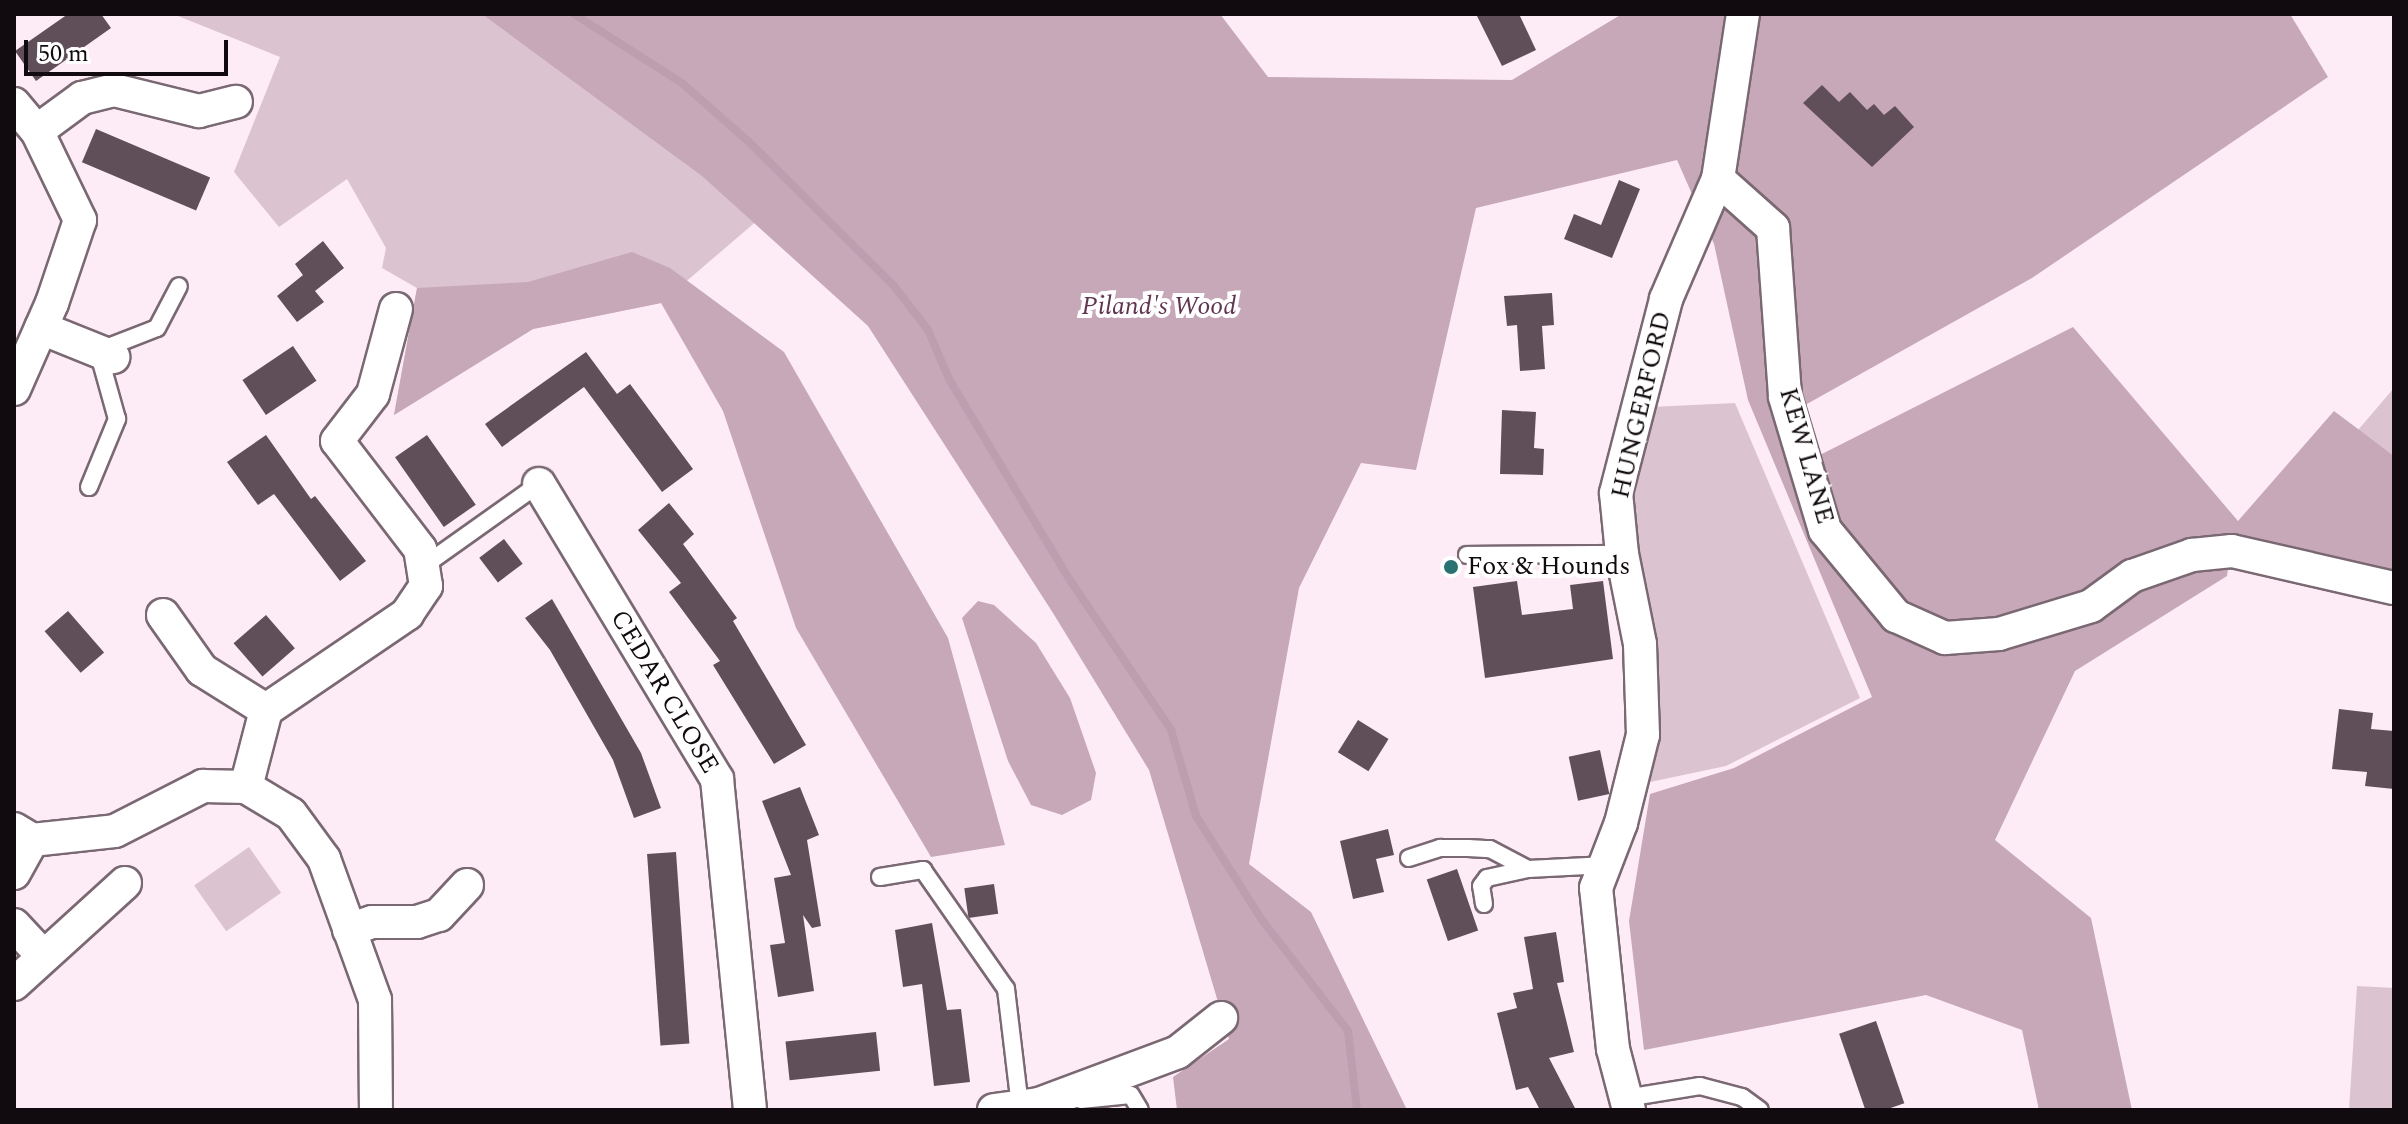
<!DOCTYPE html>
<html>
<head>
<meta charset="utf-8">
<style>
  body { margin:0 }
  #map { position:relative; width:2408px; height:1124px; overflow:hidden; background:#fdecf5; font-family:Spectral,serif }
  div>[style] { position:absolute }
  .green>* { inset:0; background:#dbc3cf; transform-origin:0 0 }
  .forest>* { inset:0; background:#c7a8b9 }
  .stream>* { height:8px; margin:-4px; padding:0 4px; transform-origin:4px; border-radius:4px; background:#bd9eaf }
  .building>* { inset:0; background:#604f58; transform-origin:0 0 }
  .roads { filter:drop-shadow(2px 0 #7a6872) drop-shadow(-2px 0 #7a6872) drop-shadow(0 2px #7a6872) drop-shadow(0 -2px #7a6872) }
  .lane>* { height:16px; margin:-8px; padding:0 8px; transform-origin:8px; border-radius:8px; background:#fff }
  .street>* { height:32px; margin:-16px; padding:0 16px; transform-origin:16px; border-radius:16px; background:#fff }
  .dots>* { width:22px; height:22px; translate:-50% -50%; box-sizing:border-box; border:4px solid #fff; border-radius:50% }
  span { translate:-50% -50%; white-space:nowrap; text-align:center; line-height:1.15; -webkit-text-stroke:8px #fff; paint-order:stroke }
  .park-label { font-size:26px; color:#61354f; font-style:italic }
  .street-label { font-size:26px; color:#110a0e }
  .poi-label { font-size:26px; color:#110a0e }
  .left { translate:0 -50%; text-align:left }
  .frame { position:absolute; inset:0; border:16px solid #110a0e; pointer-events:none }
  .scale { position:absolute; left:24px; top:40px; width:204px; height:36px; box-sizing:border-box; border:4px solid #110a0e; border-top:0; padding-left:10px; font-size:24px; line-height:28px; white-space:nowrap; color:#110a0e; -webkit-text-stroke:6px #fff; paint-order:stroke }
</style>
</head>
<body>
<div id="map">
  <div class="green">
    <div style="clip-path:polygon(173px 14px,558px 14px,787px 195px,661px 303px,533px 329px,394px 415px,417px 288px,382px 268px,386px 248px,347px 179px,279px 227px,234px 172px,280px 57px)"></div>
    <div style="clip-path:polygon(2394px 388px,2394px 456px,2358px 430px)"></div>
    <div style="clip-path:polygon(1735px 403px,1860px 698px,1726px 766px,1650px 782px,1659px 693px,1631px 509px,1651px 407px)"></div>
    <div style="left:249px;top:847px;width:56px;height:67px;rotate:55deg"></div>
    <div style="clip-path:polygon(2357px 986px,2394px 988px,2394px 1110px,2349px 1110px)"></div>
  </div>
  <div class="forest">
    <div style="clip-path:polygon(482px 14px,1220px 14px,1268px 77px,1512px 80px,1622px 14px,2290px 14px,2328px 77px,2032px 278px,1798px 409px,1812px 459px,2073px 327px,2238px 521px,2334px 411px,2394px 456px,2394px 579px,2232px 539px,2227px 576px,2075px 671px,1995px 840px,2091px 918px,2132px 1110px,2039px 1110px,2022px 1030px,1926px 995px,1644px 1050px,1629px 921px,1650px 794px,1734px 768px,1872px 697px,1748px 400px,1714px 244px,1677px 160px,1476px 208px,1416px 470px,1361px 463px,1299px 588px,1249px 864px,1311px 912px,1407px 1110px,1177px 1110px,1173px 1077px,1229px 1039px,1149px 770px,1053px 613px,868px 326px,702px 176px)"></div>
    <div style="clip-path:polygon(632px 252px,670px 268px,784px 352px,948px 638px,1005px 845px,931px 857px,796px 628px,723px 411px,661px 303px,533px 329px,394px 415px,417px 288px,528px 282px)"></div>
    <div style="clip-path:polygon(978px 601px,994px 605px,1036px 643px,1070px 698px,1096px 773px,1091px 800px,1062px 815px,1031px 805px,1008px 761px,962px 618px)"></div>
  </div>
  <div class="stream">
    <div style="left:574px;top:14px;width:128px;rotate:32.6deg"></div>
    <div style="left:682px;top:83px;width:89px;rotate:41.4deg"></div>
    <div style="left:749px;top:142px;width:204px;rotate:44.8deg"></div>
    <div style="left:894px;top:286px;width:56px;rotate:52.3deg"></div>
    <div style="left:928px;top:330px;width:53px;rotate:66.8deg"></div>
    <div style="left:949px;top:379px;width:235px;rotate:59deg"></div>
    <div style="left:1070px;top:580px;width:181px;rotate:56deg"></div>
    <div style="left:1171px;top:730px;width:90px;rotate:73.8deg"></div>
    <div style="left:1196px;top:816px;width:123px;rotate:57.6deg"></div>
    <div style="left:1262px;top:920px;width:140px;rotate:52.2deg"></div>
    <div style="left:1348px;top:1031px;width:80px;rotate:83.5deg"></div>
  </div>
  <div class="building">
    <div style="clip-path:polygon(68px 14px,101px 14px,111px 28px,36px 81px,15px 51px)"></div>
    <div style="clip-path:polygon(1476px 14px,1519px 14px,1536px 50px,1502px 66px)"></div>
    <div style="clip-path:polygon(1822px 85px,1839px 102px,1850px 92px,1867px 110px,1874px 104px,1884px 115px,1895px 106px,1914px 127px,1872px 167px,1803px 103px)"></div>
    <div style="left:96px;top:129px;width:124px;height:36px;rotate:23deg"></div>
    <div style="clip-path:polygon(1619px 180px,1640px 189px,1612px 258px,1564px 239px,1574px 214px,1601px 225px)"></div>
    <div style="clip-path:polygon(323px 241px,344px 268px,315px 291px,324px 302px,297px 322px,277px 296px,303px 275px,310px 285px,295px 264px)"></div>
    <div style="clip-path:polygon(1552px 293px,1554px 325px,1542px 326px,1545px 369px,1520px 371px,1517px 325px,1507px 326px,1504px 296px)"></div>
    <div style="left:293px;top:346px;width:42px;height:61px;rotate:56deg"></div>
    <div style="clip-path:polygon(586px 352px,617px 394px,630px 384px,693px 469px,662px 492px,584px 387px,502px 447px,485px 424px)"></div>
    <div style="clip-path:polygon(1502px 410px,1536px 412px,1534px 448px,1544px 449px,1543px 475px,1500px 474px)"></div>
    <div style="clip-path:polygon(266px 435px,311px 499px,315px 496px,366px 561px,340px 581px,274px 494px,258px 505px,227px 462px)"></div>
    <div style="left:427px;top:435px;width:85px;height:39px;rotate:55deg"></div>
    <div style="clip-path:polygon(669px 503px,694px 534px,683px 544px,737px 618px,733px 621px,806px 745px,774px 764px,713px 665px,720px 661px,669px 592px,681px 583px,638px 530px)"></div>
    <div style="left:504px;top:539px;width:31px;height:31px;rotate:53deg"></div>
    <div style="clip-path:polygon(1517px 581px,1522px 615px,1573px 609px,1570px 585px,1603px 581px,1613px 659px,1485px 678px,1473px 587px)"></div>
    <div style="clip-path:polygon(552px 599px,641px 753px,661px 808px,634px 818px,613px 760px,550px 650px,525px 618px)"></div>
    <div style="left:68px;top:611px;width:55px;height:31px;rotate:49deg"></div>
    <div style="left:266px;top:615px;width:44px;height:43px;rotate:49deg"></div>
    <div style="clip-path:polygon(2339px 709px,2373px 713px,2371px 729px,2394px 731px,2394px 789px,2365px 786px,2367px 772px,2332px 769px)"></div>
    <div style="left:1358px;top:720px;width:36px;height:38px;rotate:32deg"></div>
    <div style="left:1600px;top:750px;width:45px;height:32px;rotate:78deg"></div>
    <div style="clip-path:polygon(800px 787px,819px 835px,807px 840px,821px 926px,812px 928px,803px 915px,814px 991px,778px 997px,770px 945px,785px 943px,774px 878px,791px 875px,762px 801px)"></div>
    <div style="clip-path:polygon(1388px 829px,1394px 855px,1376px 859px,1384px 892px,1353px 899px,1340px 841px)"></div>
    <div style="left:676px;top:852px;width:192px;height:29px;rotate:86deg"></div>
    <div style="left:1457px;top:869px;width:65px;height:32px;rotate:71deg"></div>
    <div style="left:994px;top:884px;width:30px;height:30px;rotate:82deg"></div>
    <div style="clip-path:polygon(932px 923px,947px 1010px,961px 1009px,970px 1082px,934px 1086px,922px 984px,903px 987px,895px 930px)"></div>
    <div style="clip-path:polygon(1556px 932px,1564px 982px,1557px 983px,1574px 1052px,1549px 1058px,1576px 1110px,1540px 1110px,1528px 1087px,1516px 1090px,1497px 1013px,1517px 1008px,1513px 993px,1533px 989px,1524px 937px)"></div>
    <div style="left:1876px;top:1021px;width:87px;height:39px;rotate:71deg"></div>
    <div style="left:876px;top:1032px;width:39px;height:91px;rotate:84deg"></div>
  </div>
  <div class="roads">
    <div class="lane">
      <div style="left:89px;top:487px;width:74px;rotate:-67.6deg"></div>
      <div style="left:117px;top:419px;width:71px;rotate:-105.6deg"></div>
      <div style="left:98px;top:351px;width:63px;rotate:-21.3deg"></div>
      <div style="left:157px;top:328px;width:47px;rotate:-62.4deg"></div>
      <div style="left:1467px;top:555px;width:155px;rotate:-0.4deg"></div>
      <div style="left:425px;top:565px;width:140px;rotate:-35.4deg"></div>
      <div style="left:1409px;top:858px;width:33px;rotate:-18deg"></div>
      <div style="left:1440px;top:848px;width:28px"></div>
      <div style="left:1468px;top:848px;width:22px;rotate:3deg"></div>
      <div style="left:1490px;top:849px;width:43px;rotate:27.8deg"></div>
      <div style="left:1528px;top:869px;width:79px;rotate:-2.9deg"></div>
      <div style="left:880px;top:877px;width:44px;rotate:-9.2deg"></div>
      <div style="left:923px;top:870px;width:145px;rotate:55.1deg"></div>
      <div style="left:1006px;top:989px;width:119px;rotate:83.2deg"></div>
      <div style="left:1484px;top:904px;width:18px;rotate:-99deg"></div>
      <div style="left:1481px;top:886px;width:10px;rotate:-53deg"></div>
      <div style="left:1487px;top:878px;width:42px;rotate:-12.4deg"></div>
      <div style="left:1626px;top:1098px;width:75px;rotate:-9.2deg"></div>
      <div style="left:1700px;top:1086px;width:43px;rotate:14.7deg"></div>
      <div style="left:1742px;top:1097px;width:22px;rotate:36deg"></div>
      <div style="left:1081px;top:1100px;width:50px;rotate:-5.7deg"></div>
      <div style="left:1131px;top:1095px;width:17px;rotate:59deg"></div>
    </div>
    <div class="street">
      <div style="left:14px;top:104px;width:35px;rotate:50deg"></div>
      <div style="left:37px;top:131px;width:99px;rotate:64.2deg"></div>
      <div style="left:80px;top:220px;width:88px;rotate:108.6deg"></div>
      <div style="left:52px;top:303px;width:94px;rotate:113.8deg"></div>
      <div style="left:37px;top:131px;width:56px;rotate:-36.3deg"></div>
      <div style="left:82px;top:98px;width:33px;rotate:-14deg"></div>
      <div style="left:114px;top:90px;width:88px;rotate:13.9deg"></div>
      <div style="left:199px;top:111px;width:38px;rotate:-14deg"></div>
      <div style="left:1718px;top:179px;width:74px;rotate:41.7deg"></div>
      <div style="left:1773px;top:228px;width:169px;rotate:85.9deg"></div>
      <div style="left:1785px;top:397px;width:139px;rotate:73.3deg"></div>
      <div style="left:1825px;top:530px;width:112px;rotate:50.5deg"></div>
      <div style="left:1896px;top:616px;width:54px;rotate:24.2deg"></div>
      <div style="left:1945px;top:638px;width:54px;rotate:-4.2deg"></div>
      <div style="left:1999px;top:634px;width:96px;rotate:-16.9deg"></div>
      <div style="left:2091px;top:606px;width:51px;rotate:-36.2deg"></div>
      <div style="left:2132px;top:576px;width:64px;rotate:-19.3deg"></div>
      <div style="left:2192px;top:555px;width:40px;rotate:-5.7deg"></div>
      <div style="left:2232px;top:551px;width:166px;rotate:12.9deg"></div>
      <div style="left:41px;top:328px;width:78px;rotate:21.9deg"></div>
      <div style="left:539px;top:484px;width:345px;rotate:58.9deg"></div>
      <div style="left:717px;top:779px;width:333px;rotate:84.3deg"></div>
      <div style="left:163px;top:615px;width:67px;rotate:54.7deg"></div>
      <div style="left:202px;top:670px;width:75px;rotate:32deg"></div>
      <div style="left:246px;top:787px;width:80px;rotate:-75.4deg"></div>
      <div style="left:266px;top:710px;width:171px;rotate:-34.2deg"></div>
      <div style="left:407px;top:614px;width:34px;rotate:-56deg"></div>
      <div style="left:426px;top:586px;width:37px;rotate:-99deg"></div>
      <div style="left:420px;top:549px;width:136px;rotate:-127.5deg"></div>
      <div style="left:337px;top:441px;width:59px;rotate:-52.5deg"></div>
      <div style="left:373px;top:394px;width:88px;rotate:-74.9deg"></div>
      <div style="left:14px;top:829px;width:21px;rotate:31deg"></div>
      <div style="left:32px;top:840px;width:83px;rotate:-6.2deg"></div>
      <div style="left:115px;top:831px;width:99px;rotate:-27.1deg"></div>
      <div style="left:203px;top:786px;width:43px;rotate:1.3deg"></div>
      <div style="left:246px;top:787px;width:52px;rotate:31deg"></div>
      <div style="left:291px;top:814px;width:56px;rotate:53.7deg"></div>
      <div style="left:324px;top:859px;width:150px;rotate:70.1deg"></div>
      <div style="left:375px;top:1000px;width:110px;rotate:89.5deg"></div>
      <div style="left:14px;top:873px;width:38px;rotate:-61deg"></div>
      <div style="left:14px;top:925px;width:42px;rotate:46.9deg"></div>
      <div style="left:349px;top:930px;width:24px;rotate:-19deg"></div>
      <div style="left:372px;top:922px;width:45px"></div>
      <div style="left:417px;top:922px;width:23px;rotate:-18deg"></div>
      <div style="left:439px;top:915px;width:41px;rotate:-47deg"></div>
      <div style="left:14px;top:984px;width:150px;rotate:-42.3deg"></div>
      <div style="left:994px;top:1110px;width:45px;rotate:-7.6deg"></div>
      <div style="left:1039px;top:1104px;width:148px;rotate:-20.5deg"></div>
      <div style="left:1178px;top:1052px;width:55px;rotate:-38.3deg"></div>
      <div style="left:1629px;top:1110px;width:63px;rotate:-104.7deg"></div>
      <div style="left:1613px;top:1049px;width:162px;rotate:-96deg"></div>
      <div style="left:1596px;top:888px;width:70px;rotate:-69deg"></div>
      <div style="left:1621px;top:823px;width:91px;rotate:-76deg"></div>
      <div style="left:1643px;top:735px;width:91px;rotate:-91.9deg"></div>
      <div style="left:1640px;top:644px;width:92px;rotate:-101.3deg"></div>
      <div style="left:1622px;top:554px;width:61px;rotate:-95.6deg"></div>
      <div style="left:1616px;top:493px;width:200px;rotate:-75.5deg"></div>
      <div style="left:1666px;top:299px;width:131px;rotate:-66.6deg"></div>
      <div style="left:1718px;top:179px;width:167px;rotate:-81.4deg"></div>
    </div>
  </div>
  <div class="dots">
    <div style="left:1451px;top:567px;background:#287272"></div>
  </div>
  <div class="park-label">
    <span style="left:1159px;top:307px">Piland's Wood</span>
  </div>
  <div class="street-label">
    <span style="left:1642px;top:405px;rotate:-77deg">HUNGERFORD</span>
    <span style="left:1806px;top:456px;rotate:74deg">KEW LANE</span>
    <span style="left:664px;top:692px;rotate:59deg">CEDAR CLOSE</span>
  </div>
  <div class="poi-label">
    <span class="left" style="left:1467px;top:567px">Fox &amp; Hounds</span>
  </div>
  <div class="frame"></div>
  <div class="scale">50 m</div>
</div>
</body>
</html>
